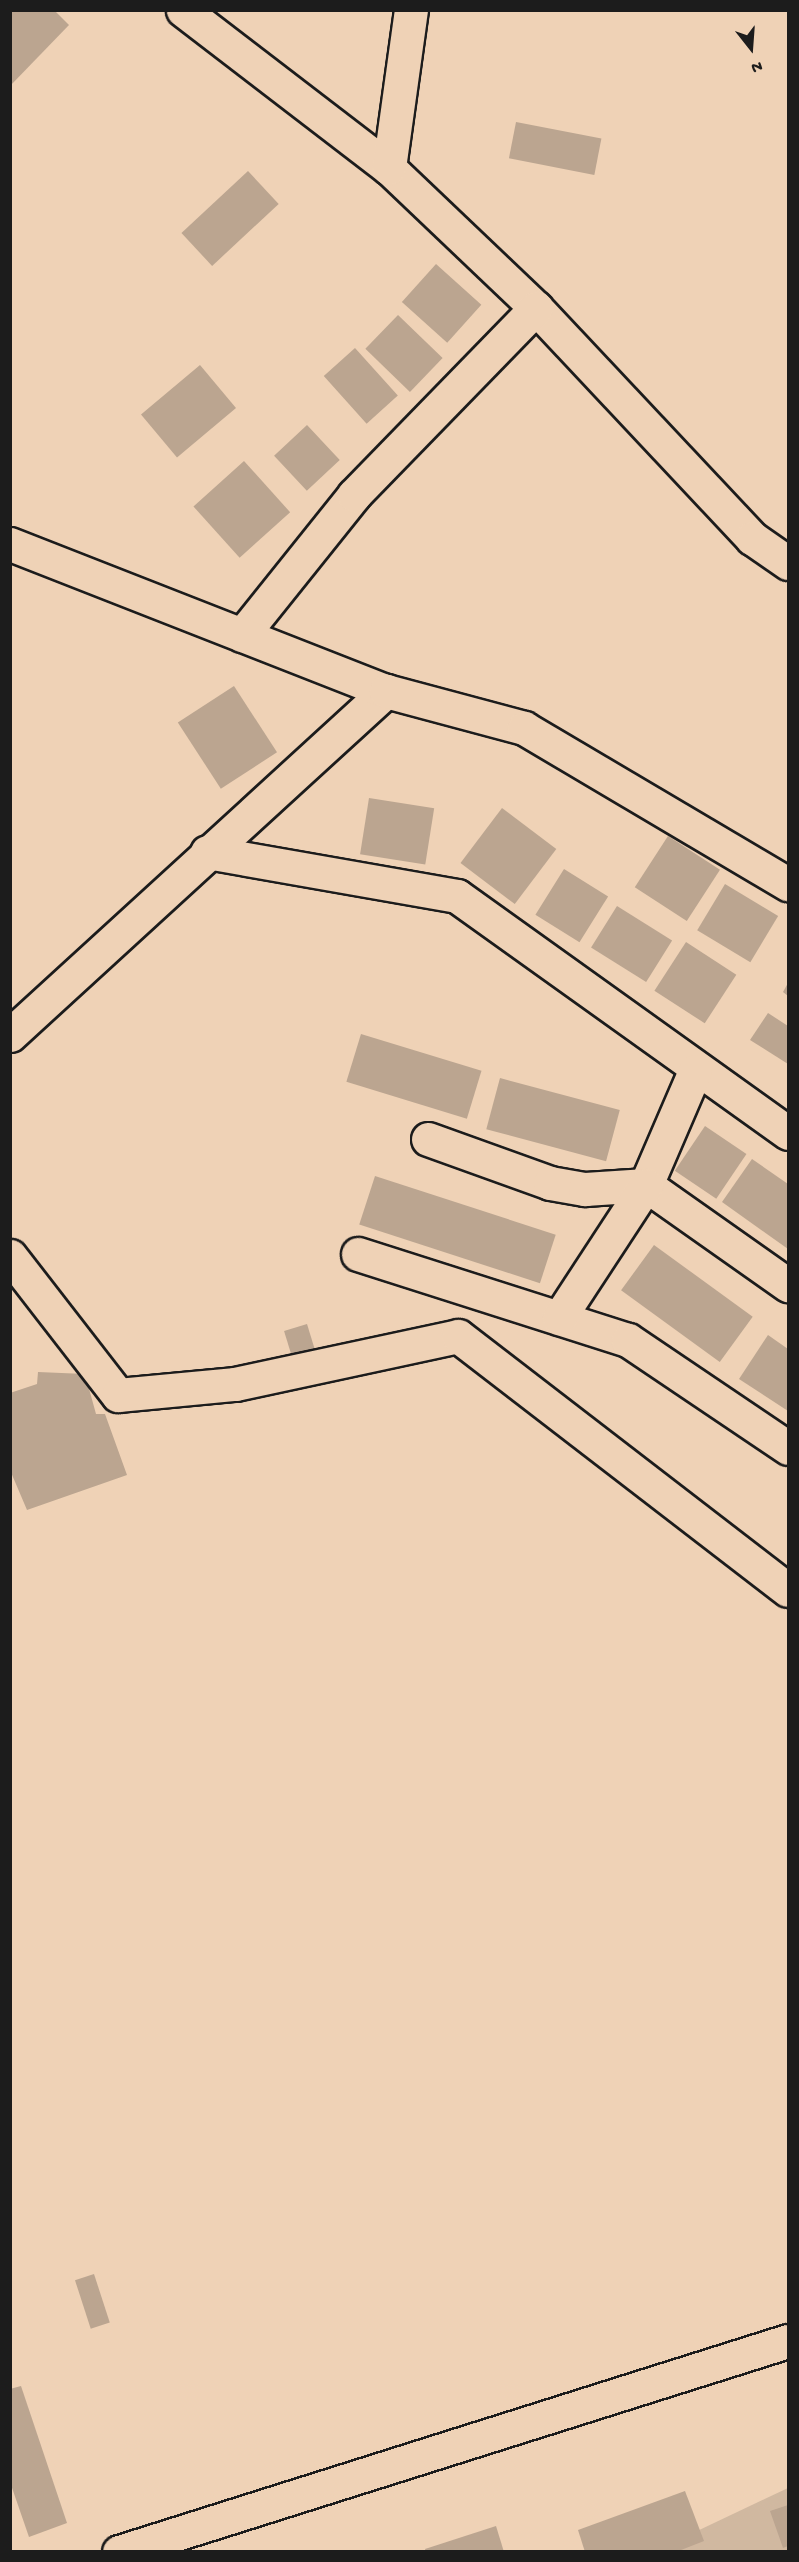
<!DOCTYPE html>
<html>
<head>
<meta charset="utf-8">
<style>
  body { margin:0 }
  #map { position:relative; width:799px; height:2562px; overflow:hidden; background:#efd2b6; font-family:"Gochi Hand",sans-serif }
  div>[style] { position:absolute }
  .green>* { inset:0; background:#d0b8a0 }
  .building>* { inset:0; background:#bba590; transform-origin:0 0 }
  .roads { filter:drop-shadow(2px 0 #1c1c1c) drop-shadow(-2px 0 #1c1c1c) drop-shadow(0 2px #1c1c1c) drop-shadow(0 -2px #1c1c1c) }
  .minor>* { height:33px; margin:-16.5px; padding:0 16.5px; transform-origin:16.5px; border-radius:16.5px; background:#efd2b6 }
  .tertiary>* { height:33px; margin:-16.5px; padding:0 16.5px; transform-origin:16.5px; border-radius:16.5px; background:#efd2b6 }
  span { translate:-50% -50%; white-space:nowrap; text-align:center; line-height:1.15; -webkit-text-stroke:4.5px #efd2b6; paint-order:stroke }
  .frame { position:absolute; inset:0; border:12px solid #1c1c1c; pointer-events:none }
  .north { position:absolute; left:721px; top:18px; width:60px; height:60px; -webkit-text-stroke:4px #efd2b6; paint-order:stroke; rotate:163deg; font-size:16px; font-weight:700; line-height:24px; text-align:center; color:#1c1c1c }
  .north::after { content:''; display:block; margin:auto; width:21px; height:27px; background:#1c1c1c; clip-path:polygon(50% 0,100% 100%,50% 72%,0 100%) }
</style>
</head>
<body>
<div id="map">
  <div class="green">
    <div style="clip-path:polygon(788px 2488px,788px 2551px,655px 2551px)"></div>
  </div>
  <div class="building">
    <div style="clip-path:polygon(10px 10px,54px 10px,69px 25px,10px 86px)"></div>
    <div style="left:516px;top:122px;width:87px;height:37px;rotate:11deg"></div>
    <div style="left:248px;top:171px;width:45px;height:91px;rotate:47deg"></div>
    <div style="left:436px;top:264px;width:61px;height:51px;rotate:42deg"></div>
    <div style="left:398px;top:315px;width:62px;height:47px;rotate:44deg"></div>
    <div style="left:355px;top:348px;width:64px;height:42px;rotate:48deg"></div>
    <div style="left:200px;top:365px;width:56px;height:77px;rotate:50deg"></div>
    <div style="left:307px;top:425px;width:48px;height:45px;rotate:47deg"></div>
    <div style="left:244px;top:461px;width:69px;height:68px;rotate:48deg"></div>
    <div style="left:234px;top:686px;width:79px;height:67px;rotate:57deg"></div>
    <div style="left:369px;top:798px;width:66px;height:57px;rotate:9deg"></div>
    <div style="left:502px;top:808px;width:68px;height:69px;rotate:37deg"></div>
    <div style="left:668px;top:836px;width:62px;height:61px;rotate:33deg"></div>
    <div style="left:564px;top:869px;width:52px;height:54px;rotate:32deg"></div>
    <div style="left:725px;top:884px;width:62px;height:54px;rotate:31deg"></div>
    <div style="left:617px;top:906px;width:65px;height:49px;rotate:32deg"></div>
    <div style="left:686px;top:942px;width:60px;height:58px;rotate:33deg"></div>
    <div style="clip-path:polygon(788px 983px,788px 996px,783px 992px)"></div>
    <div style="clip-path:polygon(768px 1013px,788px 1026px,788px 1064px,750px 1040px)"></div>
    <div style="left:361px;top:1034px;width:126px;height:50px;rotate:17deg"></div>
    <div style="left:500px;top:1078px;width:124px;height:53px;rotate:15deg"></div>
    <div style="left:705px;top:1126px;width:50px;height:54px;rotate:34deg"></div>
    <div style="clip-path:polygon(752px 1159px,788px 1184px,788px 1249px,722px 1202px)"></div>
    <div style="left:375px;top:1176px;width:190px;height:51px;rotate:18deg"></div>
    <div style="left:654px;top:1245px;width:122px;height:56px;rotate:36deg"></div>
    <div style="left:307px;top:1324px;width:38px;height:24px;rotate:73deg"></div>
    <div style="clip-path:polygon(768px 1335px,788px 1349px,788px 1411px,739px 1379px)"></div>
    <div style="clip-path:polygon(38px 1372px,85px 1374px,96px 1414px,105px 1414px,127px 1475px,27px 1510px,10px 1470px,10px 1393px,37px 1384px)"></div>
    <div style="left:94px;top:2274px;width:51px;height:20px;rotate:72deg"></div>
    <div style="clip-path:polygon(21px 2386px,67px 2523px,29px 2537px,10px 2482px,10px 2389px)"></div>
    <div style="clip-path:polygon(685px 2491px,704px 2541px,676px 2552px,585px 2552px,578px 2530px)"></div>
    <div style="clip-path:polygon(788px 2505px,788px 2546px,783px 2548px,770px 2511px)"></div>
    <div style="clip-path:polygon(496px 2526px,504px 2552px,426px 2552px,425px 2549px)"></div>
  </div>
  <div class="roads">
    <div class="minor">
      <div style="left:183px;top:10px;width:260px;rotate:37.5deg"></div>
      <div style="left:389px;top:168px;width:203px;rotate:43.6deg"></div>
      <div style="left:536px;top:308px;width:316px;rotate:46.8deg"></div>
      <div style="left:752px;top:538px;width:44px;rotate:34.8deg"></div>
      <div style="left:389px;top:168px;width:160px;rotate:-82.1deg"></div>
      <div style="left:242px;top:635px;width:179px;rotate:-51.3deg"></div>
      <div style="left:354px;top:495px;width:261px;rotate:-45.8deg"></div>
      <div style="left:207px;top:852px;width:254px;rotate:10deg"></div>
      <div style="left:457px;top:896px;width:407px;rotate:35.6deg"></div>
      <div style="left:10px;top:1035px;width:510px;rotate:-42.46deg"></div>
      <div style="left:695px;top:1071px;width:124px;rotate:113.3deg"></div>
      <div style="left:646px;top:1185px;width:174px;rotate:35.2deg"></div>
      <div style="left:428px;top:1139px;width:130px;rotate:19.8deg"></div>
      <div style="left:550px;top:1183px;width:36px;rotate:10deg"></div>
      <div style="left:585px;top:1189px;width:61px;rotate:-3.8deg"></div>
      <div style="left:358px;top:1254px;width:283px;rotate:17.7deg"></div>
      <div style="left:628px;top:1340px;width:193px;rotate:34deg"></div>
      <div style="left:10px;top:1256px;width:176px;rotate:52.2deg"></div>
      <div style="left:118px;top:1395px;width:118px;rotate:-5.4deg"></div>
      <div style="left:235px;top:1384px;width:228px;rotate:-12.1deg"></div>
      <div style="left:458px;top:1336px;width:416px;rotate:37.6deg"></div>
      <div style="left:559px;top:1318px;width:159px;rotate:-56.8deg"></div>
      <div style="left:119px;top:2552px;width:701px;rotate:-17.51deg"></div>
    </div>
    <div class="tertiary">
      <div style="left:10px;top:544px;width:404px;rotate:21.4deg"></div>
      <div style="left:386px;top:691px;width:143px;rotate:15deg"></div>
      <div style="left:524px;top:728px;width:307px;rotate:30.6deg"></div>
    </div>
  </div>
  <div class="frame"></div>
  <div class="north">N</div>
</div>
</body>
</html>
